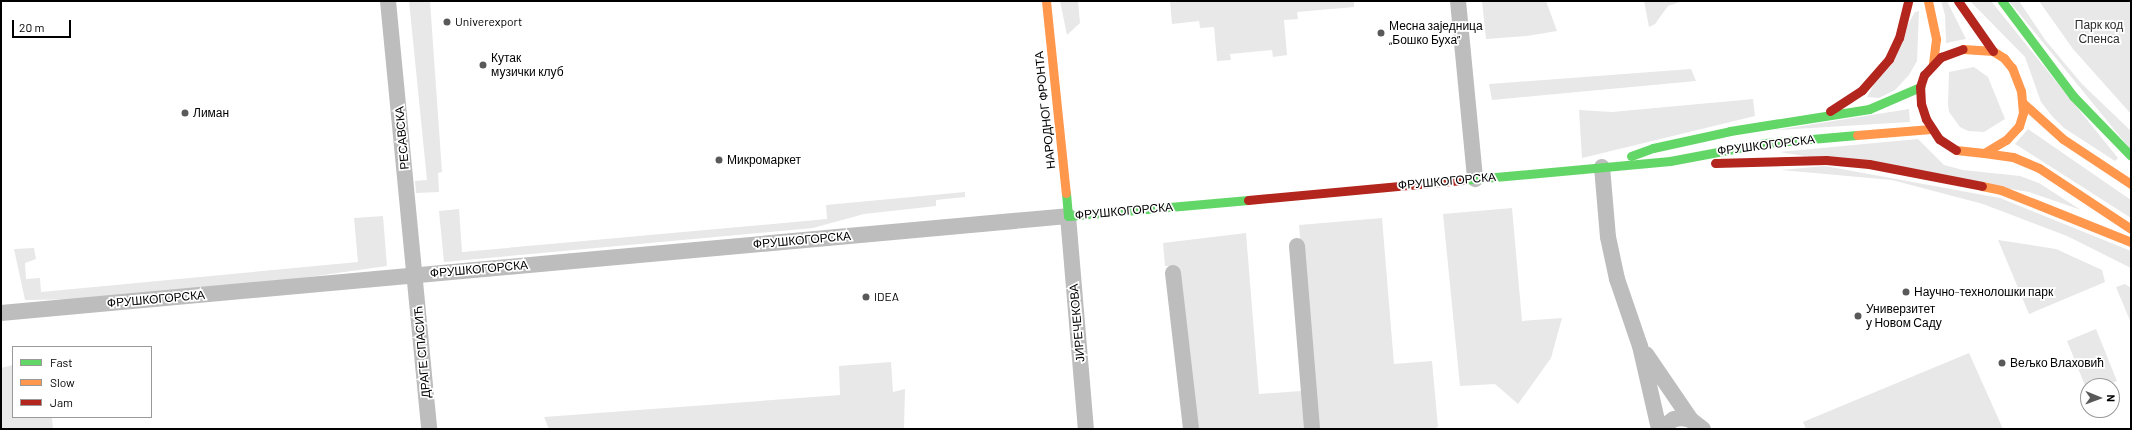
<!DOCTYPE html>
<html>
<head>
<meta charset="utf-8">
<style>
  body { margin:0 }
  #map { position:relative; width:2132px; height:430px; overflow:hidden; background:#fff; font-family:Barlow,sans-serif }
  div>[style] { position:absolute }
  .green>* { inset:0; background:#e8e8e8 }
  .street>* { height:16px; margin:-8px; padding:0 8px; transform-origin:8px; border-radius:8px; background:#bdbdbd }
  .fast>* { height:9px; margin:-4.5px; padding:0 4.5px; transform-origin:4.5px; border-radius:4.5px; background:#63d668 }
  .slow>* { height:9px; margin:-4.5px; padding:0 4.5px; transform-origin:4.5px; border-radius:4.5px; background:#ff974d }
  .jam>* { height:9px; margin:-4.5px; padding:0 4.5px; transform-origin:4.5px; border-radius:4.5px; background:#b3261e }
  .dots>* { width:11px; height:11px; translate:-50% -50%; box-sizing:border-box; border:2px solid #fff; border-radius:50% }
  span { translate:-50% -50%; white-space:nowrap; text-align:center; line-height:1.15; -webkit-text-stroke:3.5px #fff; paint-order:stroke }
  .poi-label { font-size:12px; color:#000 }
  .left { translate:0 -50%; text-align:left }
  .park-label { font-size:12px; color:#2d2d2d }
  .street-label { font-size:12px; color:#000 }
  .frame { position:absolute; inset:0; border:2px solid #000; pointer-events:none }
  .legend { position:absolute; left:12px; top:346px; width:140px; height:72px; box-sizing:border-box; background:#fff; border:1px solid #999; margin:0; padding:5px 7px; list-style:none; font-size:12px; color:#000 }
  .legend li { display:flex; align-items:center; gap:8px; height:20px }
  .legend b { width:20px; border:1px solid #999 }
  .north { position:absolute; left:2080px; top:378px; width:40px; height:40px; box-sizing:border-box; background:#fff; border:1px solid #999; border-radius:50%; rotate:91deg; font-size:11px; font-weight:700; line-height:16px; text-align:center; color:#000 }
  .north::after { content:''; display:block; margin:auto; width:14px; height:18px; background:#595959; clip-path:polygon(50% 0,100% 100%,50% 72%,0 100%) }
  .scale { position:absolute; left:12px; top:20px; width:59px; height:18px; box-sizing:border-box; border:2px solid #000; border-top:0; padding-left:5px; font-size:12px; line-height:14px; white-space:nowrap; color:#000; -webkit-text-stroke:3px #fff; paint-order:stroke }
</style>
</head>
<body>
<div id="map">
  <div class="green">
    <div style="clip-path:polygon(409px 1px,430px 1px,442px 172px,438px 173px,439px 192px,416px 193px,415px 181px,427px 180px)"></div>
    <div style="clip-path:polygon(1060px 1px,1078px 1px,1080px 23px,1067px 35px)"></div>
    <div style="clip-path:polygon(1170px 1px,1354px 1px,1354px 7px,1297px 12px,1298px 19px,1284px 20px,1287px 55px,1273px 57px,1272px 50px,1230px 54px,1231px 60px,1217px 61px,1214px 27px,1200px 28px,1199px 21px,1172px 24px)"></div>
    <div style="clip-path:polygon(1482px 1px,1546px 1px,1557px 31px,1527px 36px,1486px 39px)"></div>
    <div style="clip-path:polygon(1644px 1px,1683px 1px,1668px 6px,1655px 24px,1649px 27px)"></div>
    <div style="clip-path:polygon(1941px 1px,1947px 1px,1966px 39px,1946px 43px,1945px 15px)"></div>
    <div style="clip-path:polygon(1970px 1px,1991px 1px,2118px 158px,2115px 161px,2064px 128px,2052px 116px,2041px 102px,2025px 57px)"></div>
    <div style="clip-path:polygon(2009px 1px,2019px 1px,2046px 41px,2082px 84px,2131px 131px,2131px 150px)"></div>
    <div style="clip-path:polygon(2039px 1px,2131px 1px,2131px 114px,2073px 49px)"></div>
    <div style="clip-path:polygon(1919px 11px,1917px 61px,1909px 75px,1895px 90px,1879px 98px,1867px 97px,1915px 12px)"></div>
    <div style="clip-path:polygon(1974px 67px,1988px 77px,2005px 119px,1984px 132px,1968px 131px,1960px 127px,1949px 112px,1948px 104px,1949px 72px)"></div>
    <div style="clip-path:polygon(1691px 69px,1696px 81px,1492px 100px,1489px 84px)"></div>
    <div style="clip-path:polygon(1753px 99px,1755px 116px,1582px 158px,1579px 110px,1612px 112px)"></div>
    <div style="clip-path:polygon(1909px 109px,1910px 122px,1776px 130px)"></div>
    <div style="clip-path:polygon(2028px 129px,2131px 200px,2131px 218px,2015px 144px)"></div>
    <div style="clip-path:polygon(1918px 139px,1944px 165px,1963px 170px,2020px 176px,2039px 183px,2081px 210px,2029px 192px,1779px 152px)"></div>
    <div style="clip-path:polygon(1825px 166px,2000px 198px,2131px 251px,2131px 268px,2067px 236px,1983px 204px,1892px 180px,1781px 170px)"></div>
    <div style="clip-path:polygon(965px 192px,965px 197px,936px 200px,936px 206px,864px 214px,813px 228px,444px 262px,439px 211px,459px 209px,462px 252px,827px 219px,826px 205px)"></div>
    <div style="clip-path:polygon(1512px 208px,1522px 321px,1562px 318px,1551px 358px,1518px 404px,1495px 384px,1460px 386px,1443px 214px)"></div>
    <div style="clip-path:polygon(383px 216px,387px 266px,160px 298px,25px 300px,14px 249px,34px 248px,36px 259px,25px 263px,26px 279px,40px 278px,41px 292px,358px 262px,354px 218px)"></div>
    <div style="clip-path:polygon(1382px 218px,1394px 364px,1432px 361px,1438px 427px,1432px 429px,1316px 429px,1299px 225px)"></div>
    <div style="clip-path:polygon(1246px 233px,1259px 394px,1301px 391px,1308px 429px,1194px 429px,1175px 266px,1165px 266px,1163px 243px)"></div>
    <div style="clip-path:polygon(1998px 240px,2056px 249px,2102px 270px,2105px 282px,2029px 314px)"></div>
    <div style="clip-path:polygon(2125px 284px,2131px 288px,2131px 323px,2116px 287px)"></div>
    <div style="clip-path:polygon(2096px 329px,2117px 381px,2105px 386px,2088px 386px,2088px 393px,2067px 341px)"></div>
    <div style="clip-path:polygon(1969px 353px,2003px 429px,1806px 429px,1803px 422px)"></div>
    <div style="clip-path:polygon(891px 362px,893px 392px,905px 389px,904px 429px,549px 429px,544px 417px,840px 395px,839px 366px)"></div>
    <div style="clip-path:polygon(13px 365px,13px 417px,52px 417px,53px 429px,1px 429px,1px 368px)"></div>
  </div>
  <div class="street">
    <div style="left:388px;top:1px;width:430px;rotate:84.5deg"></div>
    <div style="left:1458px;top:1px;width:179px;rotate:84.5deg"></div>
    <div style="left:1602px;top:167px;width:70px;rotate:85.1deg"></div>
    <div style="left:1608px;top:237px;width:43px;rotate:77.9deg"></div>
    <div style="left:1617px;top:279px;width:71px;rotate:71.1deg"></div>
    <div style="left:1640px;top:346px;width:85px;rotate:77.1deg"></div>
    <div style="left:1297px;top:246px;width:184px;rotate:85.3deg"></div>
    <div style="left:1173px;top:273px;width:157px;rotate:83.4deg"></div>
    <div style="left:1px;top:313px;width:1071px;rotate:-5.19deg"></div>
    <div style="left:1068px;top:216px;width:214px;rotate:85.2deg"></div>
    <div style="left:1646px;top:354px;width:80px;rotate:55.7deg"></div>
    <div style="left:1661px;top:429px;width:16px;rotate:-38deg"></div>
    <div style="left:1674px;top:419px;width:8px;rotate:-7deg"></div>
    <div style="left:1682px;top:418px;width:9px;rotate:13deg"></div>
    <div style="left:1691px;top:420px;width:15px;rotate:37deg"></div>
  </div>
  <div class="fast">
    <div style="left:2002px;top:1px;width:119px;rotate:53.2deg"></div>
    <div style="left:2073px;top:96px;width:83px;rotate:46deg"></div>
    <div style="left:1631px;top:156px;width:23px;rotate:-20deg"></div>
    <div style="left:1653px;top:148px;width:79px;rotate:-12.4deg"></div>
    <div style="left:1730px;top:131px;width:141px;rotate:-9deg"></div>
    <div style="left:1869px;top:109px;width:56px;rotate:-23.3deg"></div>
    <div style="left:1462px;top:180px;width:209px;rotate:-5.2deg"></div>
    <div style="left:1670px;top:161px;width:97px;rotate:-10.7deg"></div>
    <div style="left:1765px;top:143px;width:92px;rotate:-5deg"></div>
    <div style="left:1066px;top:193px;width:23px;rotate:85deg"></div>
    <div style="left:1068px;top:216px;width:181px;rotate:-5.1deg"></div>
  </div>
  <div class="slow">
    <div style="left:1046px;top:1px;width:193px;rotate:84.1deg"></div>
    <div style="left:1928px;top:1px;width:39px;rotate:78deg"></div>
    <div style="left:1936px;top:39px;width:26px;rotate:97deg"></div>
    <div style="left:2023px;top:103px;width:54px;rotate:42deg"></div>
    <div style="left:2063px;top:139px;width:82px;rotate:33.5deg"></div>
    <div style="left:1857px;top:135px;width:74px;rotate:-4.6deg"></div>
    <div style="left:1956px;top:150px;width:28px;rotate:6deg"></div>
    <div style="left:1984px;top:153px;width:26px;rotate:-31deg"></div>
    <div style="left:2006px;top:140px;width:19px;rotate:-47deg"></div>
    <div style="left:2019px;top:126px;width:14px;rotate:-73deg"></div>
    <div style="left:2023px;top:113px;width:22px;rotate:-95deg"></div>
    <div style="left:2021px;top:91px;width:25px;rotate:-111deg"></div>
    <div style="left:2012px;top:68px;width:13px;rotate:-129deg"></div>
    <div style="left:2004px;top:58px;width:13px;rotate:-148deg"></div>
    <div style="left:1993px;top:51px;width:30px;rotate:-176deg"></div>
    <div style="left:1984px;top:153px;width:29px;rotate:8deg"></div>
    <div style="left:2013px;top:157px;width:28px;rotate:23deg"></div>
    <div style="left:2039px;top:168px;width:110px;rotate:33.5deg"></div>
    <div style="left:1982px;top:186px;width:19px;rotate:12deg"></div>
    <div style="left:2001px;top:190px;width:140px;rotate:21.8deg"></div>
  </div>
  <div class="jam">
    <div style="left:1958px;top:1px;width:61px;rotate:55deg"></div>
    <div style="left:1830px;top:111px;width:38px;rotate:-33deg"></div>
    <div style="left:1862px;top:90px;width:41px;rotate:-48.9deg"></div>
    <div style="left:1889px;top:59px;width:23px;rotate:-65deg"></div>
    <div style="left:1899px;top:38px;width:38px;rotate:-76deg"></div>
    <div style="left:1956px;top:150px;width:20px;rotate:-147deg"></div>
    <div style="left:1939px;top:139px;width:24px;rotate:-123deg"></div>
    <div style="left:1926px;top:119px;width:16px;rotate:-108deg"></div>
    <div style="left:1921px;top:104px;width:17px;rotate:-93deg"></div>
    <div style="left:1920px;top:87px;width:13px;rotate:-72deg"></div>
    <div style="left:1924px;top:75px;width:25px;rotate:-47deg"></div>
    <div style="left:1941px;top:57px;width:23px;rotate:-20deg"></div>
    <div style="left:1715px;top:163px;width:111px;rotate:-1.5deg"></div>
    <div style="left:1826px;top:160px;width:43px;rotate:5.3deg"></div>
    <div style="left:1869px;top:164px;width:115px;rotate:11deg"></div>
    <div style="left:1248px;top:200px;width:215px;rotate:-5.3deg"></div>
  </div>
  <div class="dots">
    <div style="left:447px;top:22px;background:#595959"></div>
    <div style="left:1381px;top:33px;background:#595959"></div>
    <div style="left:483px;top:65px;background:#595959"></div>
    <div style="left:185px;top:113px;background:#595959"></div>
    <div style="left:719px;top:160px;background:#595959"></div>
    <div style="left:1906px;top:292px;background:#595959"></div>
    <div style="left:866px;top:297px;background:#595959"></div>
    <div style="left:1858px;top:316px;background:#595959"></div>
    <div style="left:2002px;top:363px;background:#595959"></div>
  </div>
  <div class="poi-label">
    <span class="left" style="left:455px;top:22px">Univerexport</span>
    <span class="left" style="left:1389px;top:33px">Месна заједница<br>„Бошко Буха”</span>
    <span class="left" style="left:491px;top:65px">Кутак<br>музички клуб</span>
    <span class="left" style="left:193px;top:113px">Лиман</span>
    <span class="left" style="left:727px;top:160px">Микромаркет</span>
    <span class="left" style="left:1914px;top:292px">Научно-технолошки парк</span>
    <span class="left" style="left:874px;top:297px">IDEA</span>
    <span class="left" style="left:1866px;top:316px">Универзитет<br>у Новом Саду</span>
    <span class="left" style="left:2010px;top:363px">Вељко Влаховић</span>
  </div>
  <div class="park-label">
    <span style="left:2099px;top:32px">Парк код<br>Спенса</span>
  </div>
  <div class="street-label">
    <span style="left:1045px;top:110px;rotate:-96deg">НАРОДНОГ ФРОНТА</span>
    <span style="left:402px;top:138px;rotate:-95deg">РЕСАВСКА</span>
    <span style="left:1766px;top:145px;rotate:-7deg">ФРУШКОГОРСКА</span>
    <span style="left:1447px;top:181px;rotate:-5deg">ФРУШКОГОРСКА</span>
    <span style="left:1124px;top:211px;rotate:-5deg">ФРУШКОГОРСКА</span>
    <span style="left:802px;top:240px;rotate:-5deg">ФРУШКОГОРСКА</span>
    <span style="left:479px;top:269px;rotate:-5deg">ФРУШКОГОРСКА</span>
    <span style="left:156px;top:299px;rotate:-5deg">ФРУШКОГОРСКА</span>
    <span style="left:1077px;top:323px;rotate:-95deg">ЈИРЕЧЕКОВА</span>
    <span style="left:422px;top:352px;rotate:-95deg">ДРАГЕ СПАСИЋ</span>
  </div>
  <div class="frame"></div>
  <ul class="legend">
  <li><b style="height:5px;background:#63d668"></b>Fast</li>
  <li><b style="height:5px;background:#ff974d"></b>Slow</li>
  <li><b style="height:5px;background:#b3261e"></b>Jam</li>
  </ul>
  <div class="north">N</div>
  <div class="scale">20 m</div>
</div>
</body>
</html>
